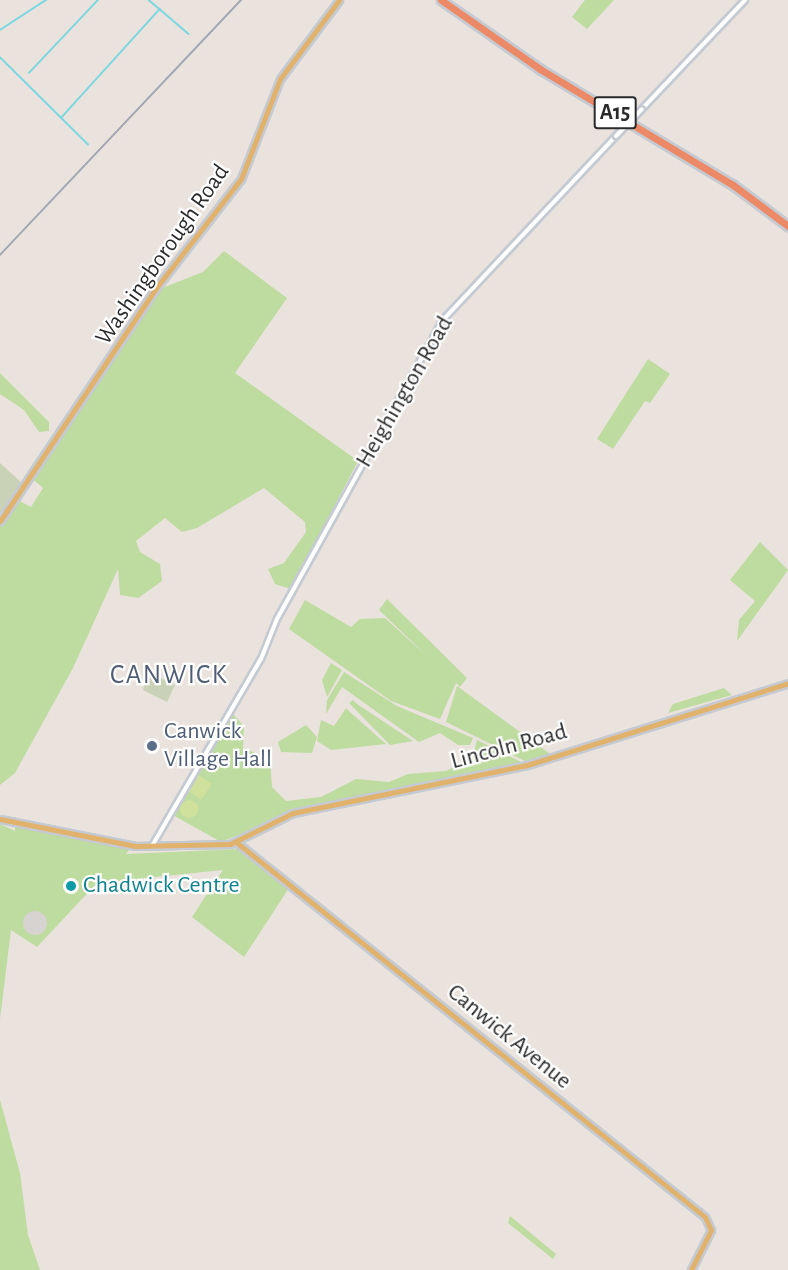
<!DOCTYPE html>
<html>
<head>
<meta charset="utf-8">
<style>
  body { margin:0 }
  #map { position:relative; width:788px; height:1270px; overflow:hidden; background:#eae3dd; font-family:"Alegreya Sans",sans-serif }
  div>[style] { position:absolute }
  .green>* { inset:0; background:#bedba0 }
  .cemetery>* { inset:0; background:#c9d2b7 }
  .pitch>* { inset:0; background:#d0e19d; transform-origin:0 0 }
  .round { border-radius:50% }
  .plaza>* { inset:0; background:#d7d3d0 }
  .stream>* { height:1.5px; margin:-0.75px; padding:0 0.75px; transform-origin:0.75px; border-radius:0.75px; background:#7cd7e1 }
  .roads { filter:drop-shadow(2px 0 #c5cad2) drop-shadow(-2px 0 #c5cad2) drop-shadow(0 2px #c5cad2) drop-shadow(0 -2px #c5cad2) }
  .minor>* { height:4px; margin:-2px; padding:0 2px; transform-origin:2px; border-radius:2px; background:#fff }
  .major>* { height:5px; margin:-2.5px; padding:0 2.5px; transform-origin:2.5px; border-radius:2.5px; background:#e1b26c }
  .highway>* { height:7px; margin:-3.5px; padding:0 3.5px; transform-origin:3.5px; border-radius:3.5px; background:#ec8a67 }
  .rail>* { height:1.5px; margin:-0.75px; padding:0 0.75px; transform-origin:0.75px; border-radius:0.75px; background:#a1a6b2 }
  .bridges { filter:drop-shadow(2px 0 #c5cad2) drop-shadow(-2px 0 #c5cad2) drop-shadow(0 2px #c5cad2) drop-shadow(0 -2px #c5cad2) }
  .minor-bridge>* { height:4px; margin:-2px; padding:0 2px; transform-origin:2px; border-radius:2px; background:#fff }
  .dots>* { width:16px; height:16px; translate:-50% -50%; box-sizing:border-box; border:3px solid #fff; border-radius:50% }
  span { translate:-50% -50%; white-space:nowrap; text-align:center; line-height:1.15; -webkit-text-stroke:4.5px #fff; paint-order:stroke }
  .shield-label span { padding:2px 4px; background:#fff; border:2px solid; border-radius:4px; -webkit-text-stroke-width:0 }
  .shield-label { font-size:22px; color:#2a2a2a; font-weight:700 }
  .street-label { font-size:24px; color:#2a2a2a }
  .service-label { font-size:24px; color:#4e5e75 }
  .left { translate:0 -50%; text-align:left }
  .culture-label { font-size:24px; color:#0d838f }
  .quarter-label { font-size:27px; color:#4f5d75; letter-spacing:1.5px }
</style>
</head>
<body>
<div id="map">
  <div class="green">
    <div style="clip-path:polygon(585px 0,614px 0,587px 29px,572px 17px)"></div>
    <div style="clip-path:polygon(224px 251px,287px 298px,235px 373px,358px 461px,291px 589px,275px 584px,268px 569px,284px 563px,306px 532px,305px 522px,264px 488px,197px 528px,182px 532px,165px 518px,136px 541px,140px 552px,160px 564px,162px 581px,138px 598px,120px 595px,118px 569px,73px 668px,15px 773px,0 785px,0 525px,16px 499px,31px 507px,43px 488px,30px 477px,111px 365px,157px 290px,203px 272px)"></div>
    <div style="clip-path:polygon(648px 359px,670px 374px,650px 403px,645px 401px,613px 449px,597px 439px)"></div>
    <div style="clip-path:polygon(0 373px,49px 422px,49px 431px,39px 432px,24px 410px,0 394px)"></div>
    <div style="clip-path:polygon(760px 542px,788px 570px,737px 641px,739px 620px,755px 601px,730px 580px)"></div>
    <div style="clip-path:polygon(387px 599px,467px 678px,460px 687px,456px 683px,440px 719px,391px 701px,289px 629px,305px 600px,351px 627px,360px 619px,385px 618px,429px 658px,379px 610px)"></div>
    <div style="clip-path:polygon(331px 663px,342px 670px,327px 697px,322px 680px)"></div>
    <div style="clip-path:polygon(344px 672px,397px 706px,473px 738px,470px 745px,458px 745px,440px 733px,419px 742px,342px 687px,326px 714px,327px 700px)"></div>
    <div style="clip-path:polygon(457px 686px,553px 756px,531px 764px,446px 722px)"></div>
    <div style="clip-path:polygon(724px 688px,732px 695px,668px 713px,673px 704px)"></div>
    <div style="clip-path:polygon(353px 700px,357px 704px,413px 741px,390px 745px,349px 703px)"></div>
    <div style="clip-path:polygon(346px 708px,350px 712px,386px 744px,331px 750px,317px 741px,321px 720px,334px 726px)"></div>
    <div style="clip-path:polygon(231px 712px,244px 726px,243px 748px,270px 759px,272px 787px,286px 801px,321px 797px,356px 779px,389px 782px,408px 774px,446px 771px,472px 759px,477px 740px,527px 765px,297px 811px,221px 842px,171px 814px)"></div>
    <div style="clip-path:polygon(306px 725px,317px 737px,312px 753px,281px 752px,278px 742px)"></div>
    <div style="clip-path:polygon(0 824px,15px 831px,15px 824px,79px 835px,129px 850px,126px 854px,238px 849px,289px 888px,244px 957px,192px 917px,223px 870px,97px 883px,37px 947px,11px 930px,0 1019px)"></div>
    <div style="clip-path:polygon(0 1100px,20px 1173px,28px 1235px,40px 1270px,0 1270px)"></div>
    <div style="clip-path:polygon(510px 1216px,556px 1254px,553px 1259px,508px 1223px)"></div>
  </div>
  <div class="cemetery">
    <div style="clip-path:polygon(0 463px,23px 484px,0 520px)"></div>
    <div style="clip-path:polygon(147px 671px,175px 685px,167px 702px,143px 690px)"></div>
  </div>
  <div class="pitch">
    <div style="left:197px;top:774px;width:18px;height:19px;rotate:34deg"></div>
    <div class="round" style="left:180px;top:800px;width:18px;height:18px"></div>
  </div>
  <div class="plaza">
    <div class="round" style="left:23px;top:911px;width:24px;height:24px"></div>
  </div>
  <div class="stream">
    <div style="left:149px;top:0;width:52px;rotate:40.4deg"></div>
    <div style="left:0;top:30px;width:55px;rotate:-33.1deg"></div>
    <div style="left:0;top:57px;width:124px;rotate:44.7deg"></div>
    <div style="left:29px;top:73px;width:100px;rotate:-46.6deg"></div>
    <div style="left:61px;top:118px;width:147px;rotate:-47.8deg"></div>
  </div>
  <div class="roads">
    <div class="minor">
      <div style="left:642px;top:109px;width:150px;rotate:-46.6deg"></div>
      <div style="left:152px;top:846px;width:216px;rotate:-59.8deg"></div>
      <div style="left:261px;top:659px;width:43px;rotate:-68.2deg"></div>
      <div style="left:277px;top:619px;width:342px;rotate:-61deg"></div>
      <div style="left:443px;top:320px;width:253px;rotate:-46.8deg"></div>
    </div>
    <div class="major">
      <div style="left:0;top:521px;width:280px;rotate:-56.2deg"></div>
      <div style="left:156px;top:288px;width:138px;rotate:-52.1deg"></div>
      <div style="left:241px;top:179px;width:107px;rotate:-68.7deg"></div>
      <div style="left:280px;top:79px;width:99px;rotate:-53.2deg"></div>
      <div style="left:0;top:819px;width:138px;rotate:11.3deg"></div>
      <div style="left:135px;top:846px;width:95px;rotate:-1.2deg"></div>
      <div style="left:230px;top:844px;width:70px;rotate:-26.2deg"></div>
      <div style="left:293px;top:813px;width:239px;rotate:-11.6deg"></div>
      <div style="left:527px;top:765px;width:274px;rotate:-17.4deg"></div>
      <div style="left:236px;top:842px;width:600px;rotate:38.64deg"></div>
      <div style="left:705px;top:1217px;width:14px;rotate:65deg"></div>
      <div style="left:711px;top:1230px;width:45px;rotate:116.6deg"></div>
    </div>
    <div class="highway">
      <div style="left:441px;top:0;width:121px;rotate:34.9deg"></div>
      <div style="left:540px;top:69px;width:225px;rotate:31deg"></div>
      <div style="left:733px;top:185px;width:69px;rotate:36.7deg"></div>
    </div>
  </div>
  <div class="rail">
    <div style="left:0;top:255px;width:351px;rotate:-46.6deg"></div>
  </div>
  <div class="bridges">
    <div class="minor-bridge">
      <div style="left:616px;top:136px;width:37px;rotate:-46deg"></div>
    </div>
  </div>
  <div class="dots">
    <div style="left:152px;top:746px;background:#5c6f8a"></div>
    <div style="left:71px;top:886px;background:#0f9aa8"></div>
  </div>
  <div class="shield-label">
    <span style="left:615px;top:113px">A15</span>
  </div>
  <div class="street-label">
    <span style="left:163px;top:255px;rotate:-55deg">Washingborough Road</span>
    <span style="left:405px;top:392px;rotate:-60deg">Heighington Road</span>
    <span style="left:509px;top:747px;rotate:-15deg">Lincoln Road</span>
    <span style="left:509px;top:1037px;rotate:39deg">Canwick Avenue</span>
  </div>
  <div class="service-label">
    <span class="left" style="left:164px;top:746px">Canwick<br>Village Hall</span>
  </div>
  <div class="culture-label">
    <span class="left" style="left:83px;top:886px">Chadwick Centre</span>
  </div>
  <div class="quarter-label">
    <span style="left:169px;top:675px">CANWICK</span>
  </div>
</div>
</body>
</html>
